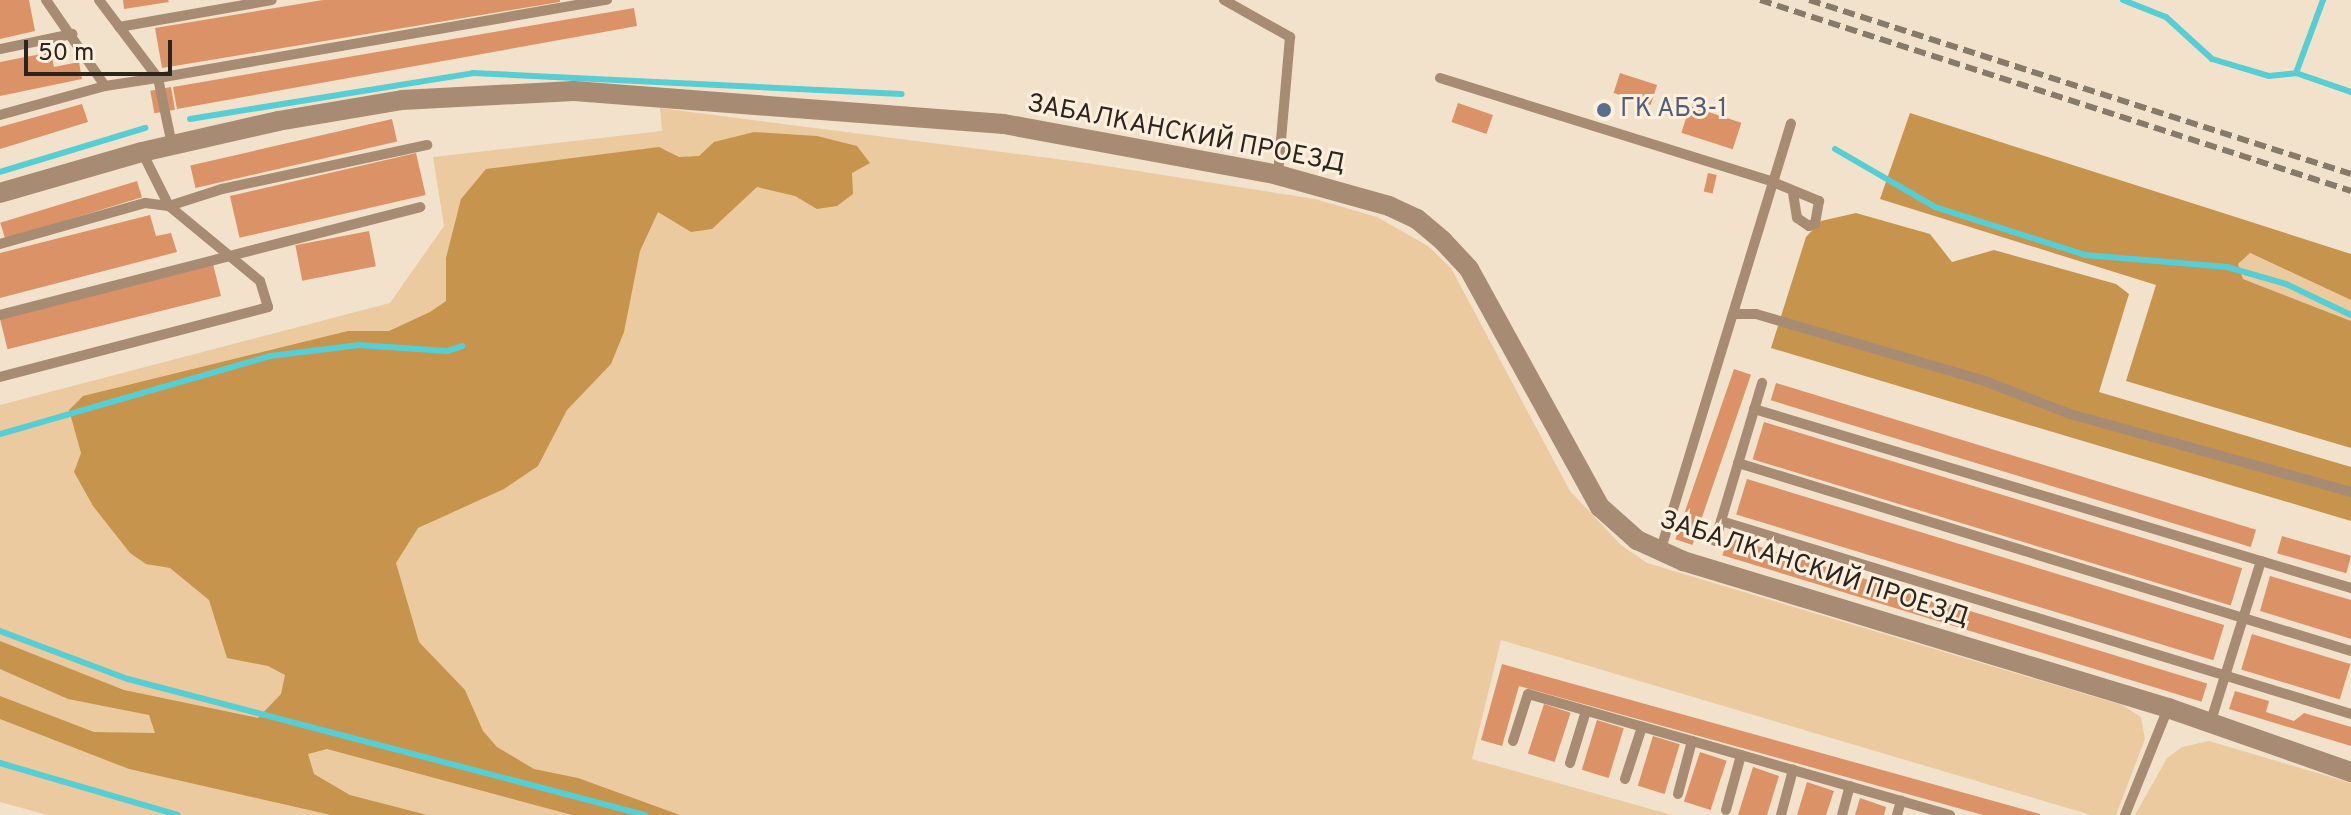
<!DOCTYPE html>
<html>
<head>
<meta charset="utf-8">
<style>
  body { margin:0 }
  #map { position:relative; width:2351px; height:815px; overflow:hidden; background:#f3e2cb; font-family:Overpass,sans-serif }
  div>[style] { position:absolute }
  .green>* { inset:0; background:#ebcaa0 }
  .forest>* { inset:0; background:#c6944d }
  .stream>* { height:6px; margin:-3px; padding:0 3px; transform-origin:3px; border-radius:3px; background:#56ced3 }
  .building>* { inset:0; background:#dc9267; transform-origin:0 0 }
  .service>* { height:10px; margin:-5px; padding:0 5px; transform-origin:5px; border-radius:5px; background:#a78b73 }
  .minor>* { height:20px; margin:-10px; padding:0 10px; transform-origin:10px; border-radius:10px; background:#a78b73 }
  .rail>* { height:6px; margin-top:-3px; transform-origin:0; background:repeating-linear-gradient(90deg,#867a6b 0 12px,transparent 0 18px) }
  .dots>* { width:22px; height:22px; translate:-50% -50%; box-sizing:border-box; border:4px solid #feefde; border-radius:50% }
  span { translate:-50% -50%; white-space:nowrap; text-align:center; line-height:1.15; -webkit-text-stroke:6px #feefde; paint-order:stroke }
  .service-label { font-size:26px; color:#4e5e75 }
  .left { translate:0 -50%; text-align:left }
  .street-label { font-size:26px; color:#2c251d }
  .scale { position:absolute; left:24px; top:40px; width:148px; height:36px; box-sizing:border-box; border:4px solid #2c251d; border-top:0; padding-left:10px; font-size:24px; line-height:28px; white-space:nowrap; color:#2c251d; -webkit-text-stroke:6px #feefde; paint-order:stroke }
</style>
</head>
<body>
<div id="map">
  <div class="green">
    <div style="clip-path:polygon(660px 108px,1087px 163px,1315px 199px,1377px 217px,1428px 246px,1451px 268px,1570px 491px,1621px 545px,1647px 563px,2122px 705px,2141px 717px,2145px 739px,2116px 815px,2091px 815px,1501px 640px,1472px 759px,1672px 815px,47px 815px,0 802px,0 405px,390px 303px,444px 226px,433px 157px,662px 131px)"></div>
    <div style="clip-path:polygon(2249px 253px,2351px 300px,2351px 321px,2243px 279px,2238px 264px)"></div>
    <div style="clip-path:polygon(2209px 741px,2351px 783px,2351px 815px,2135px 815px,2167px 758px,2182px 747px)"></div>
  </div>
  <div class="forest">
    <div style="clip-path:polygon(1910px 113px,2351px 254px,2351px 300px,2250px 253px,2238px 264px,2243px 279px,2351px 321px,2351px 448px,2126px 381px,2156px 285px,1880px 199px)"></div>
    <div style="clip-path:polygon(754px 132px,817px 136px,857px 146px,870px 163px,852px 173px,853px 194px,837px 206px,817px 209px,795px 196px,757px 187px,712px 229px,691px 232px,658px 212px,640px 251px,624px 332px,611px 364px,567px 410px,538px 466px,504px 489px,418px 528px,396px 563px,419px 642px,465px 690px,483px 731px,497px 747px,534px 769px,578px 778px,680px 815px,572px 815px,327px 749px,308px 754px,314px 774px,350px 795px,427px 815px,331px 815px,129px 769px,0 719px,0 696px,94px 732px,155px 733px,149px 715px,68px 699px,0 669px,0 641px,124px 690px,258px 718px,281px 694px,285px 675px,268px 666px,227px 658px,209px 600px,170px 568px,146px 564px,130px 553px,93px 506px,74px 472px,81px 453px,69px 410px,83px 396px,348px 331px,389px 331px,430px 312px,446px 301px,446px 258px,461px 199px,486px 169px,659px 147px,679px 157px,699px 156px,714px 142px)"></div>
    <div style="clip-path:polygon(1856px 213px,1930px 234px,1952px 262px,1994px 250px,2116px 284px,2129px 294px,2099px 392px,2351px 467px,2351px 521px,1771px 348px,1806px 237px,1821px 221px)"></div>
  </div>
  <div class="stream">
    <div style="left:2123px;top:0;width:46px;rotate:21.6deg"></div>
    <div style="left:2166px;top:17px;width:62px;rotate:42.4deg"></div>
    <div style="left:2212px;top:59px;width:59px;rotate:16.6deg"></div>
    <div style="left:2269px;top:76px;width:27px;rotate:-6deg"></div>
    <div style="left:2296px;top:73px;width:58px;rotate:19.1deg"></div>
    <div style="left:2296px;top:73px;width:78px;rotate:-69.7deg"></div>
    <div style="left:190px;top:119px;width:287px;rotate:-9.2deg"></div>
    <div style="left:473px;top:73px;width:429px;rotate:2.8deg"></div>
    <div style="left:1835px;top:149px;width:116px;rotate:30.1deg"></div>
    <div style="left:1935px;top:207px;width:157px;rotate:17.7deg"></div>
    <div style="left:2085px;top:255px;width:143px;rotate:4.8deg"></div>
    <div style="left:2227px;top:267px;width:61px;rotate:16.1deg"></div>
    <div style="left:2286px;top:284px;width:72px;rotate:25.5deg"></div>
    <div style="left:0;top:172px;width:152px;rotate:-16.9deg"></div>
    <div style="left:0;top:434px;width:281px;rotate:-16.1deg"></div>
    <div style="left:270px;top:356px;width:90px;rotate:-7deg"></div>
    <div style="left:359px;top:345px;width:88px;rotate:3.9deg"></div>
    <div style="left:447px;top:351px;width:16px;rotate:-18deg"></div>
    <div style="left:0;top:631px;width:137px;rotate:20.6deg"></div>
    <div style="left:128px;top:679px;width:535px;rotate:14.74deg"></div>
    <div style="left:0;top:763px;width:185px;rotate:16.3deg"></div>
  </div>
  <div class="building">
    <div style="clip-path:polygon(0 0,29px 0,35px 31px,0 39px)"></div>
    <div style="clip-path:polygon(123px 0,168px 0,169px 2px,124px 9px)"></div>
    <div style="clip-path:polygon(323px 0,560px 0,560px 2px,162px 68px,155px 28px)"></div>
    <div style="clip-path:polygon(634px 8px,637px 26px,177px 109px,173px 87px)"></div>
    <div style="clip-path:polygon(51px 52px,54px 67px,79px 62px,82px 79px,0 96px,0 62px)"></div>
    <div style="left:1620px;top:73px;width:39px;height:21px;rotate:18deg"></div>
    <div style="left:171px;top:87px;width:23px;height:21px;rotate:80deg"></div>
    <div style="left:1458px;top:103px;width:37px;height:20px;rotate:19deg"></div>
    <div style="clip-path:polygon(82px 104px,88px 122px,0 149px,0 127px)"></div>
    <div style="left:1690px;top:106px;width:54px;height:28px;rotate:18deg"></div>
    <div style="left:392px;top:119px;width:23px;height:207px;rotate:77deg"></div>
    <div style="left:416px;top:153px;width:43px;height:191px;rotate:77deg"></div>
    <div style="left:1708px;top:173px;width:9px;height:19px;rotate:13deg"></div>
    <div style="left:137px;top:181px;width:17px;height:143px;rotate:73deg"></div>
    <div style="clip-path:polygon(150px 215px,156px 236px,171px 233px,177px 252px,0 298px,0 253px)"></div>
    <div style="left:369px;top:231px;width:36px;height:75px;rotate:79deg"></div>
    <div style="left:213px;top:264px;width:33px;height:220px;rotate:76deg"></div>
    <div style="left:1734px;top:369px;width:18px;height:180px;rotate:19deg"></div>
    <div style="left:1776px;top:383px;width:502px;height:18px;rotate:17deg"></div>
    <div style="left:1764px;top:422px;width:500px;height:39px;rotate:17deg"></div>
    <div style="left:1747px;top:479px;width:499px;height:37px;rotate:17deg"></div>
    <div style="left:2282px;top:536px;width:72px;height:18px;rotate:16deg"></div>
    <div style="left:1728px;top:537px;width:501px;height:19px;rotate:17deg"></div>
    <div style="clip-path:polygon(2270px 576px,2351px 600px,2351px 639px,2260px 611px)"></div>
    <div style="left:2252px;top:634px;width:103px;height:37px;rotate:17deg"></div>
    <div style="clip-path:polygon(1502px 664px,2040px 814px,2040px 815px,1983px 815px,1519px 686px,1502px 746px,1481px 740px)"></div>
    <div style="clip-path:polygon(2235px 691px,2269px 701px,2266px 712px,2294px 721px,2304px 713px,2351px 727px,2351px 746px,2229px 709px)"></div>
    <div style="left:1544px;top:704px;width:28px;height:52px;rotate:18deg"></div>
    <div style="left:1597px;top:720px;width:28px;height:52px;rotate:17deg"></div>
    <div style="left:1653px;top:736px;width:28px;height:52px;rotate:17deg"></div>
    <div style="left:1700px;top:752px;width:28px;height:52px;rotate:18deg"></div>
    <div style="clip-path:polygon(1753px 767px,1779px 776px,1767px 815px,1738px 815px)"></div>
    <div style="clip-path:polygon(1807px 782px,1834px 791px,1826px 815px,1797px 815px)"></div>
    <div style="clip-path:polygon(1860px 798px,1886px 807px,1884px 815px,1855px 815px)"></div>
  </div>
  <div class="service">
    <div style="left:46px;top:0;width:104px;rotate:55.5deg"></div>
    <div style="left:99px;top:0;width:98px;rotate:52.9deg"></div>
    <div style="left:158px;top:78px;width:456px;rotate:-9.9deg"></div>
    <div style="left:1224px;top:0;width:76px;rotate:29.3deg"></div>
    <div style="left:1290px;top:37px;width:139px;rotate:95deg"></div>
    <div style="left:119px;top:27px;width:155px;rotate:-10deg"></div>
    <div style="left:0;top:49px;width:74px;rotate:-11.8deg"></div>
    <div style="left:1440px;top:78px;width:349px;rotate:17.3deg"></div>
    <div style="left:1773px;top:182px;width:50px;rotate:22.4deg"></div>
    <div style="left:1819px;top:201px;width:23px;rotate:100deg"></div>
    <div style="left:1815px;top:224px;width:6px;rotate:162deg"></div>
    <div style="left:1809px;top:226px;width:14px;rotate:-146deg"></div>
    <div style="left:1797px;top:218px;width:25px;rotate:-99deg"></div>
    <div style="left:0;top:115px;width:109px;rotate:-15.4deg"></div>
    <div style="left:105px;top:86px;width:54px;rotate:-8.6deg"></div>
    <div style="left:158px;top:78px;width:68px;rotate:78.2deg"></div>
    <div style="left:0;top:244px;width:151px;rotate:-15.8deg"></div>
    <div style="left:145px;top:203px;width:24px;rotate:7deg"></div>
    <div style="left:169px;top:206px;width:56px;rotate:-17.8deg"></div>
    <div style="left:222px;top:189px;width:210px;rotate:-12.1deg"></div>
    <div style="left:1735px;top:314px;width:21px"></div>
    <div style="left:1756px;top:314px;width:235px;rotate:16.3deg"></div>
    <div style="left:1982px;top:380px;width:94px;rotate:21.1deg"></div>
    <div style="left:2070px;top:414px;width:292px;rotate:15.5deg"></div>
    <div style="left:0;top:315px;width:434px;rotate:-14.4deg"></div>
    <div style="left:0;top:377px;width:277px;rotate:-14.6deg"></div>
    <div style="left:268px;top:307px;width:27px;rotate:-107deg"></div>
    <div style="left:260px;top:281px;width:118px;rotate:-140.5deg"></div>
    <div style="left:169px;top:206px;width:60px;rotate:-116.6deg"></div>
    <div style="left:1754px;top:409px;width:529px;rotate:16.69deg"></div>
    <div style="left:2261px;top:561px;width:171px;rotate:107.4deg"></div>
    <div style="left:1738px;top:463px;width:641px;rotate:17.05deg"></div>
    <div style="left:1721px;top:521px;width:659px;rotate:17.03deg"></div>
    <div style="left:1715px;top:541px;width:165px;rotate:-73.4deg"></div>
    <div style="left:1660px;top:552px;width:448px;rotate:-73deg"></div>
    <div style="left:2261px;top:561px;width:94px;rotate:16.7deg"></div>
    <div style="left:1513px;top:741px;width:49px;rotate:-72.3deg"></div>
    <div style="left:1528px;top:694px;width:439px;rotate:16deg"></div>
    <div style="left:1570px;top:763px;width:54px;rotate:-72.9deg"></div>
    <div style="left:1625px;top:779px;width:55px;rotate:-71.9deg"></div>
    <div style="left:1678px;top:794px;width:55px;rotate:-75.2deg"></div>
    <div style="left:1726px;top:810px;width:57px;rotate:-74.7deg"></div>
    <div style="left:1781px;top:815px;width:47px;rotate:-75.1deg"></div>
    <div style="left:1842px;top:815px;width:30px;rotate:-75deg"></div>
    <div style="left:1897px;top:815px;width:15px;rotate:-74deg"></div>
    <div style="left:2125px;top:815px;width:115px;rotate:-68.1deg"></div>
  </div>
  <div class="minor">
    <div style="left:0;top:193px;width:148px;rotate:-16.1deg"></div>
    <div style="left:142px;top:152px;width:139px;rotate:-12.8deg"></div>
    <div style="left:278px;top:121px;width:126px;rotate:-9.6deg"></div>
    <div style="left:402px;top:100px;width:172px;rotate:-3deg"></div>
    <div style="left:574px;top:91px;width:431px;rotate:4.4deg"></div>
    <div style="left:1004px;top:124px;width:279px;rotate:10.5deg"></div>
    <div style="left:1278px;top:175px;width:115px;rotate:15.6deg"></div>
    <div style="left:1389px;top:206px;width:31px;rotate:25deg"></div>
    <div style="left:1417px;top:219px;width:34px;rotate:40deg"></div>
    <div style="left:1443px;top:241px;width:38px;rotate:47deg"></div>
    <div style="left:1469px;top:269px;width:272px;rotate:61.2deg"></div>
    <div style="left:1600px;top:507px;width:50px;rotate:41.7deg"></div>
    <div style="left:1637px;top:540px;width:51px;rotate:24.5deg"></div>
    <div style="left:1683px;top:561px;width:507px;rotate:16.86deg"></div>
    <div style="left:2168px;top:708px;width:194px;rotate:19.3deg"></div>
  </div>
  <div class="rail">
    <div style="left:1760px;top:0;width:621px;rotate:17.91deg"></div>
    <div style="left:1809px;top:0;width:569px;rotate:17.8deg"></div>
  </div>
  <div class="dots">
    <div style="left:1604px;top:110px;background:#5c6f8a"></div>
  </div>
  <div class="service-label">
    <span class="left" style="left:1620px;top:110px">ГК АБЗ-1</span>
  </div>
  <div class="street-label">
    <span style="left:1186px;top:135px;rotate:11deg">ЗАБАЛКАНСКИЙ ПРОЕЗД</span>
    <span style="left:1814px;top:570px;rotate:18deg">ЗАБАЛКАНСКИЙ ПРОЕЗД</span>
  </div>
  <div class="scale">50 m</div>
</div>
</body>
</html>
